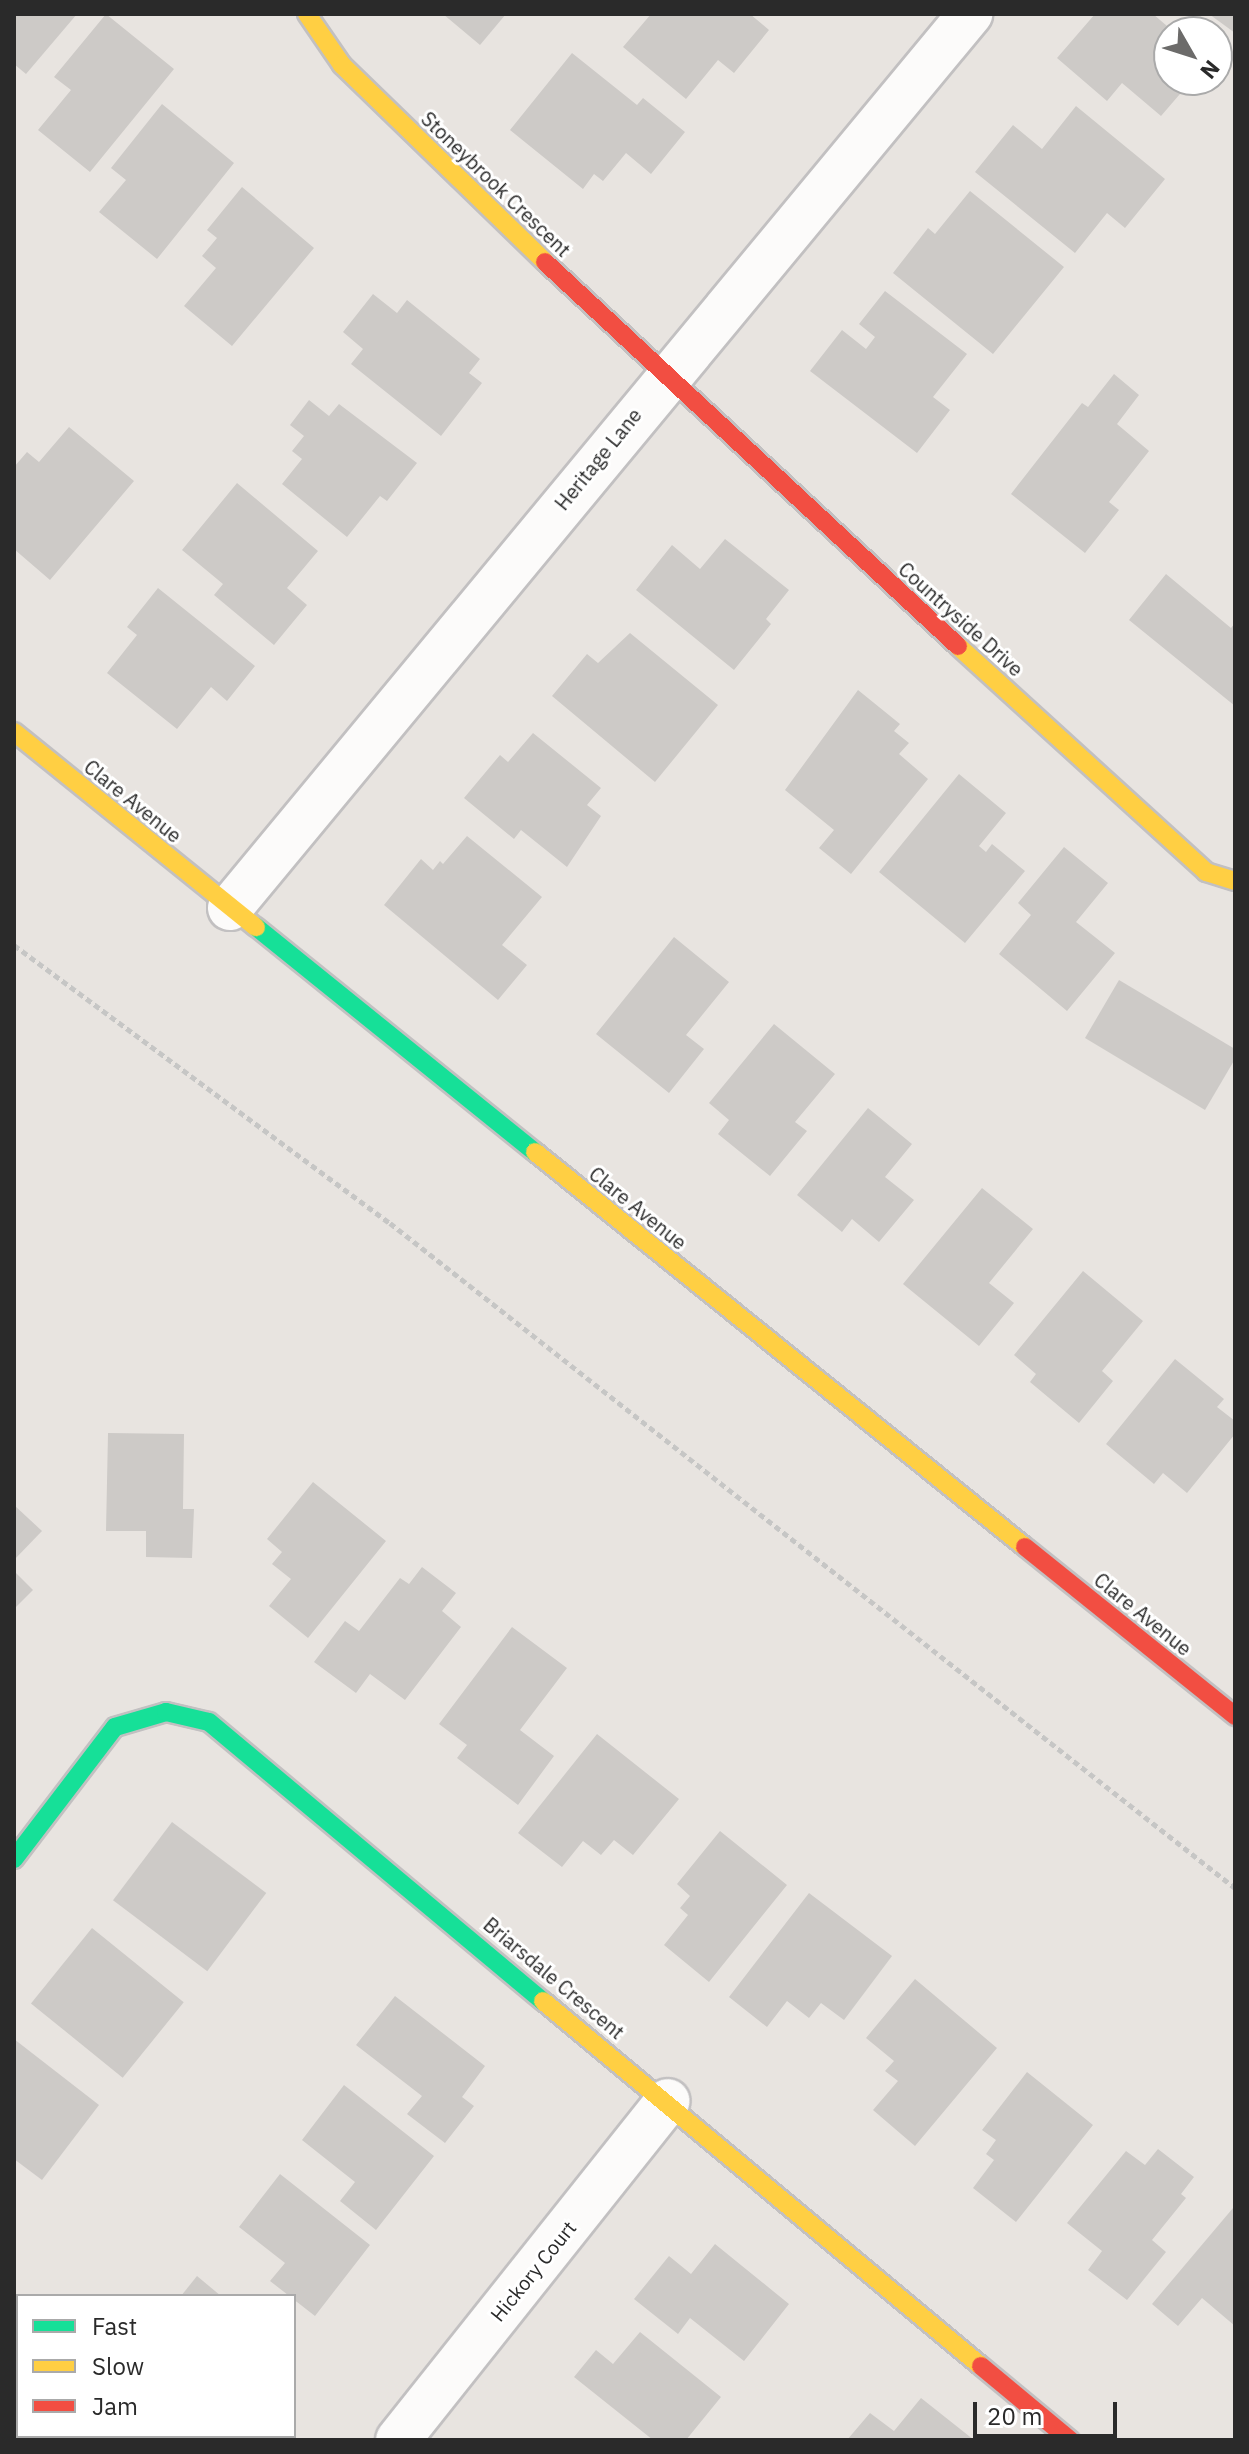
<!DOCTYPE html>
<html>
<head>
<meta charset="utf-8">
<style>
  body { margin:0 }
  #map { position:relative; width:1249px; height:2454px; overflow:hidden; background:#e8e4e0; font-family:"IBM Plex Sans",sans-serif }
  div>[style] { position:absolute }
  .building>* { inset:0; background:#cdcac7; transform-origin:0 0 }
  .path>* { height:5px; margin-top:-2.5px; transform-origin:0; background:repeating-linear-gradient(90deg,#c6c6c5 0 6px,transparent 0 10px) }
  .roads { filter:drop-shadow(2px 0 #c2c0c1) drop-shadow(-2px 0 #c2c0c1) drop-shadow(0 2px #c2c0c1) drop-shadow(0 -2px #c2c0c1) }
  .street>* { height:44px; margin:-22px; padding:0 22px; transform-origin:22px; border-radius:22px; background:#fcfbfa }
  .fast>* { height:18px; margin:-9px; padding:0 9px; transform-origin:9px; border-radius:9px; background:#16e098 }
  .slow>* { height:18px; margin:-9px; padding:0 9px; transform-origin:9px; border-radius:9px; background:#ffcf43 }
  .jam>* { height:18px; margin:-9px; padding:0 9px; transform-origin:9px; border-radius:9px; background:#f24e42 }
  span { translate:-50% -50%; white-space:nowrap; text-align:center; line-height:1.15; -webkit-text-stroke:6px #fff; paint-order:stroke }
  .street-label { font-size:20px; color:#2a2a2a }
  .frame { position:absolute; inset:0; border:16px solid #2a2a2a; pointer-events:none }
  .legend { position:absolute; left:16px; top:2294px; width:280px; height:144px; box-sizing:border-box; background:#fff; border:2px solid #aaa; margin:0; padding:10px 14px; list-style:none; font-size:24px; color:#2a2a2a }
  .legend li { display:flex; align-items:center; gap:16px; height:40px }
  .legend b { width:40px; border:2px solid #aaa }
  .north { position:absolute; left:1153px; top:16px; width:80px; height:80px; box-sizing:border-box; background:#fff; border:2px solid #aaa; border-radius:50%; rotate:129deg; font-size:22px; font-weight:700; line-height:32px; text-align:center; color:#2a2a2a }
  .north::after { content:''; display:block; margin:auto; width:28px; height:36px; background:#6c6b6a; clip-path:polygon(50% 0,100% 100%,50% 72%,0 100%) }
  .scale { position:absolute; left:973px; top:2402px; width:144px; height:36px; box-sizing:border-box; border:4px solid #2a2a2a; border-top:0; padding-left:10px; font-size:24px; line-height:28px; white-space:nowrap; color:#2a2a2a; -webkit-text-stroke:6px #fff; paint-order:stroke }
</style>
</head>
<body>
<div id="map">
  <div class="building">
    <div style="clip-path:polygon(14px 14px,77px 14px,26px 74px,14px 64px)"></div>
    <div style="clip-path:polygon(106px 14px,174px 69px,90px 172px,38px 130px,71px 90px,54px 77px)"></div>
    <div style="clip-path:polygon(443px 14px,506px 14px,480px 45px)"></div>
    <div style="clip-path:polygon(651px 14px,750px 14px,769px 30px,734px 73px,718px 60px,686px 99px,623px 47px)"></div>
    <div style="clip-path:polygon(1095px 14px,1153px 14px,1174px 32px,1169px 32px,1169px 80px,1192px 80px,1161px 116px,1122px 83px,1107px 101px,1057px 58px)"></div>
    <div style="clip-path:polygon(1209px 14px,1235px 14px,1235px 33px)"></div>
    <div style="clip-path:polygon(572px 53px,637px 105px,643px 98px,685px 132px,651px 174px,626px 153px,603px 181px,594px 174px,583px 189px,510px 130px)"></div>
    <div style="clip-path:polygon(162px 104px,234px 163px,157px 259px,99px 212px,126px 180px,111px 168px)"></div>
    <div style="clip-path:polygon(1076px 106px,1165px 179px,1125px 228px,1107px 213px,1075px 253px,975px 172px,1013px 125px,1042px 149px)"></div>
    <div style="clip-path:polygon(242px 187px,314px 248px,232px 346px,184px 306px,216px 268px,202px 256px,217px 238px,207px 230px)"></div>
    <div style="clip-path:polygon(970px 191px,1064px 267px,993px 354px,893px 273px,928px 228px,935px 234px)"></div>
    <div style="clip-path:polygon(885px 291px,967px 354px,933px 397px,950px 410px,917px 453px,810px 371px,842px 330px,866px 349px,875px 337px,859px 324px)"></div>
    <div style="clip-path:polygon(373px 294px,397px 313px,407px 300px,480px 359px,469px 373px,482px 383px,441px 436px,351px 364px,363px 349px,343px 332px)"></div>
    <div style="clip-path:polygon(1114px 374px,1139px 395px,1117px 424px,1149px 451px,1109px 502px,1119px 510px,1085px 553px,1011px 494px,1082px 403px,1088px 407px)"></div>
    <div style="clip-path:polygon(309px 400px,329px 416px,339px 404px,417px 463px,387px 501px,380px 496px,347px 537px,282px 484px,302px 459px,292px 451px,304px 436px,290px 425px)"></div>
    <div style="clip-path:polygon(69px 427px,134px 481px,50px 580px,14px 549px,14px 467px,27px 452px,39px 462px)"></div>
    <div style="clip-path:polygon(237px 483px,318px 551px,287px 588px,307px 605px,274px 645px,214px 595px,223px 584px,182px 550px)"></div>
    <div style="clip-path:polygon(725px 539px,789px 590px,766px 619px,771px 624px,734px 670px,636px 590px,672px 545px,700px 569px)"></div>
    <div style="clip-path:polygon(1166px 574px,1231px 628px,1235px 623px,1235px 706px,1129px 620px)"></div>
    <div style="clip-path:polygon(158px 588px,255px 666px,227px 701px,211px 687px,177px 729px,107px 673px,137px 635px,127px 627px)"></div>
    <div style="clip-path:polygon(630px 633px,718px 705px,655px 782px,552px 696px,587px 654px,598px 663px)"></div>
    <div style="clip-path:polygon(858px 690px,900px 724px,894px 731px,909px 743px,899px 754px,928px 779px,851px 874px,819px 848px,834px 830px,785px 790px)"></div>
    <div style="clip-path:polygon(533px 733px,601px 788px,587px 805px,601px 816px,567px 867px,521px 830px,514px 839px,464px 798px,500px 755px,508px 762px)"></div>
    <div style="clip-path:polygon(959px 774px,1006px 813px,979px 846px,986px 852px,992px 844px,1025px 871px,965px 943px,879px 872px)"></div>
    <div style="clip-path:polygon(467px 836px,542px 897px,502px 945px,527px 965px,498px 1000px,384px 905px,421px 859px,433px 870px,440px 861px,443px 864px)"></div>
    <div style="clip-path:polygon(1064px 847px,1108px 883px,1076px 922px,1115px 953px,1067px 1011px,999px 954px,1031px 915px,1018px 903px)"></div>
    <div style="clip-path:polygon(674px 937px,729px 982px,686px 1035px,704px 1049px,669px 1093px,596px 1034px)"></div>
    <div style="clip-path:polygon(1119px 980px,1235px 1049px,1235px 1059px,1205px 1110px,1085px 1038px)"></div>
    <div style="clip-path:polygon(774px 1024px,835px 1074px,795px 1122px,807px 1131px,770px 1176px,718px 1134px,729px 1120px,709px 1103px)"></div>
    <div style="clip-path:polygon(868px 1108px,912px 1144px,885px 1177px,914px 1200px,879px 1242px,852px 1219px,842px 1232px,797px 1195px)"></div>
    <div style="clip-path:polygon(982px 1188px,1033px 1229px,989px 1283px,1014px 1303px,979px 1346px,903px 1284px)"></div>
    <div style="clip-path:polygon(1083px 1271px,1143px 1321px,1102px 1371px,1113px 1381px,1079px 1423px,1030px 1382px,1036px 1374px,1014px 1355px)"></div>
    <div style="clip-path:polygon(1175px 1359px,1224px 1399px,1217px 1407px,1235px 1421px,1235px 1434px,1187px 1493px,1163px 1473px,1154px 1484px,1106px 1444px)"></div>
    <div style="clip-path:polygon(108px 1433px,184px 1434px,183px 1509px,194px 1509px,192px 1558px,146px 1557px,146px 1531px,106px 1531px)"></div>
    <div style="clip-path:polygon(313px 1482px,386px 1541px,308px 1638px,269px 1606px,291px 1579px,272px 1564px,282px 1552px,267px 1539px)"></div>
    <div style="clip-path:polygon(14px 1505px,42px 1531px,14px 1560px)"></div>
    <div style="clip-path:polygon(422px 1567px,456px 1593px,442px 1611px,461px 1627px,405px 1700px,370px 1674px,356px 1693px,314px 1662px,345px 1621px,359px 1631px,400px 1578px,409px 1584px)"></div>
    <div style="clip-path:polygon(14px 1571px,33px 1590px,14px 1609px)"></div>
    <div style="clip-path:polygon(512px 1627px,567px 1668px,520px 1730px,554px 1756px,518px 1805px,457px 1758px,467px 1745px,439px 1724px)"></div>
    <div style="clip-path:polygon(597px 1734px,679px 1799px,633px 1855px,614px 1840px,601px 1855px,583px 1841px,562px 1867px,518px 1833px)"></div>
    <div style="left:172px;top:1822px;width:118px;height:98px;rotate:37deg"></div>
    <div style="clip-path:polygon(720px 1831px,787px 1885px,709px 1982px,664px 1945px,688px 1915px,680px 1908px,690px 1896px,677px 1884px)"></div>
    <div style="clip-path:polygon(809px 1893px,892px 1956px,844px 2020px,821px 2003px,809px 2018px,787px 2001px,767px 2027px,729px 1997px)"></div>
    <div style="left:92px;top:1928px;width:118px;height:97px;rotate:39deg"></div>
    <div style="clip-path:polygon(915px 1979px,997px 2048px,915px 2146px,873px 2110px,898px 2081px,885px 2071px,894px 2061px,866px 2038px)"></div>
    <div style="clip-path:polygon(395px 1996px,485px 2066px,462px 2097px,474px 2106px,445px 2143px,407px 2114px,422px 2096px,356px 2045px)"></div>
    <div style="clip-path:polygon(14px 2039px,99px 2105px,42px 2180px,14px 2159px)"></div>
    <div style="clip-path:polygon(1027px 2072px,1093px 2125px,1016px 2222px,973px 2188px,994px 2160px,986px 2154px,996px 2140px,982px 2130px)"></div>
    <div style="clip-path:polygon(344px 2085px,434px 2156px,376px 2230px,340px 2201px,355px 2182px,302px 2140px)"></div>
    <div style="clip-path:polygon(1158px 2149px,1194px 2177px,1181px 2194px,1186px 2198px,1152px 2240px,1166px 2252px,1127px 2300px,1088px 2270px,1102px 2251px,1067px 2223px,1126px 2151px,1145px 2165px)"></div>
    <div style="clip-path:polygon(280px 2174px,370px 2245px,315px 2316px,270px 2281px,285px 2263px,239px 2227px)"></div>
    <div style="clip-path:polygon(1233px 2208px,1235px 2326px,1202px 2298px,1178px 2326px,1152px 2304px)"></div>
    <div style="clip-path:polygon(715px 2244px,789px 2304px,744px 2361px,690px 2318px,678px 2334px,634px 2299px,669px 2256px,691px 2274px)"></div>
    <div style="clip-path:polygon(197px 2276px,221px 2296px,181px 2296px)"></div>
    <div style="clip-path:polygon(640px 2332px,721px 2397px,686px 2440px,653px 2440px,574px 2377px,596px 2350px,613px 2364px)"></div>
    <div style="clip-path:polygon(921px 2398px,974px 2440px,847px 2440px,870px 2413px,894px 2431px)"></div>
    <div style="clip-path:polygon(108px 2436px,157px 2436px,153px 2440px)"></div>
    <div style="clip-path:polygon(169px 2436px,198px 2436px,195px 2440px)"></div>
  </div>
  <div class="path">
    <div style="left:14px;top:945px;width:468px;rotate:36.5deg"></div>
    <div style="left:390px;top:1223px;width:1075px;rotate:38.2deg"></div>
  </div>
  <div class="roads">
    <div class="street">
      <div style="left:230px;top:908px;width:1161px;rotate:-50.38deg"></div>
      <div style="left:398px;top:2440px;width:433px;rotate:-51.5deg"></div>
    </div>
    <div class="fast">
      <div style="left:256px;top:927px;width:358px;rotate:38.9deg"></div>
      <div style="left:14px;top:1859px;width:166px;rotate:-52.6deg"></div>
      <div style="left:115px;top:1727px;width:53px;rotate:-16.4deg"></div>
      <div style="left:166px;top:1712px;width:44px;rotate:13.1deg"></div>
      <div style="left:209px;top:1722px;width:435px;rotate:39.9deg"></div>
    </div>
    <div class="slow">
      <div style="left:307px;top:14px;width:62px;rotate:55.5deg"></div>
      <div style="left:342px;top:65px;width:283px;rotate:44.1deg"></div>
      <div style="left:958px;top:646px;width:336px;rotate:42.3deg"></div>
      <div style="left:1206px;top:872px;width:30px;rotate:17deg"></div>
      <div style="left:14px;top:732px;width:311px;rotate:38.9deg"></div>
      <div style="left:535px;top:1152px;width:629px;rotate:38.87deg"></div>
      <div style="left:543px;top:2001px;width:570px;rotate:39.81deg"></div>
    </div>
    <div class="jam">
      <div style="left:545px;top:262px;width:564px;rotate:42.92deg"></div>
      <div style="left:1025px;top:1547px;width:270px;rotate:38.8deg"></div>
      <div style="left:981px;top:2366px;width:116px;rotate:39.7deg"></div>
    </div>
  </div>
  <div class="street-label">
    <span style="left:496px;top:184px;rotate:44deg">Stoneybrook Crescent</span>
    <span style="left:598px;top:459px;rotate:-51deg">Heritage Lane</span>
    <span style="left:961px;top:619px;rotate:42deg">Countryside Drive</span>
    <span style="left:133px;top:801px;rotate:39deg">Clare Avenue</span>
    <span style="left:638px;top:1208px;rotate:39deg">Clare Avenue</span>
    <span style="left:1143px;top:1614px;rotate:39deg">Clare Avenue</span>
    <span style="left:554px;top:1978px;rotate:40deg">Briarsdale Crescent</span>
    <span style="left:533px;top:2271px;rotate:-51deg">Hickory Court</span>
  </div>
  <div class="frame"></div>
  <ul class="legend">
  <li><b style="height:10px;background:#16e098"></b>Fast</li>
  <li><b style="height:10px;background:#ffcf43"></b>Slow</li>
  <li><b style="height:10px;background:#f24e42"></b>Jam</li>
  </ul>
  <div class="north">N</div>
  <div class="scale">20 m</div>
</div>
</body>
</html>
